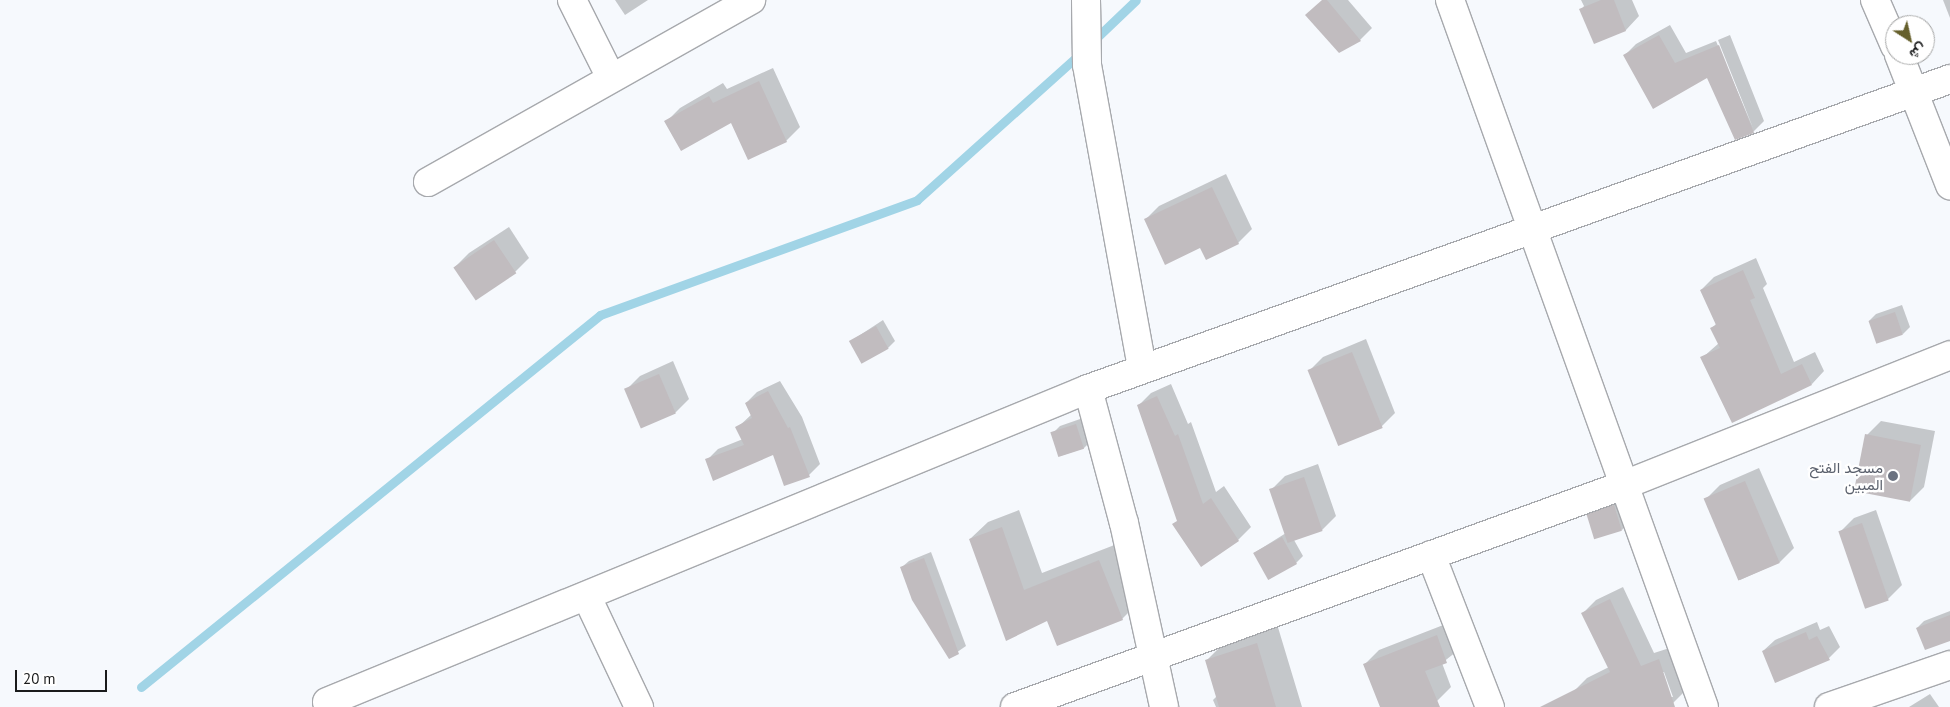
<!DOCTYPE html>
<html>
<head>
<meta charset="utf-8">
<style>
  body { margin:0 }
  #map { position:relative; width:1950px; height:707px; overflow:hidden; background:#f6f9fd; font-family:"PT Sans",Vazirmatn,sans-serif }
  div>[style] { position:absolute }
  .shadow>* { inset:0; background:#0003 }
  .stream>* { height:9px; margin:-4.5px; padding:0 4.5px; transform-origin:4.5px; border-radius:4.5px; background:#a1d4e6 }
  .building>* { inset:0; background:#c1bcbf; transform-origin:0 0 }
  .roads { filter:drop-shadow(1px 0 #a7a9ad) drop-shadow(-1px 0 #a7a9ad) drop-shadow(0 1px #a7a9ad) drop-shadow(0 -1px #a7a9ad) }
  .minor>* { height:28px; margin:-14px; padding:0 14px; transform-origin:14px; border-radius:14px; background:#fff }
  .dots>* { width:14px; height:14px; translate:-50% -50%; box-sizing:border-box; border:2px solid #fff; border-radius:50% }
  span { translate:-50% -50%; white-space:nowrap; text-align:center; line-height:1.15; -webkit-text-stroke:4.5px #fff; paint-order:stroke }
  .worship-label { font-size:15px; color:#5b616d }
  .right { translate:-100% -50%; text-align:right }
  .north { position:absolute; left:1885px; top:15px; width:50px; height:50px; box-sizing:border-box; background:#fff; border:1px solid #a3a4a4; border-radius:50%; rotate:145deg; font-size:14px; font-weight:700; line-height:20px; text-align:center; color:#1a1b1c }
  .north::after { content:''; display:block; margin:auto; width:18px; height:22px; background:#655f2b; clip-path:polygon(50% 0,100% 100%,50% 72%,0 100%) }
  .scale { position:absolute; left:15px; top:670px; width:92px; height:22px; box-sizing:border-box; border:2px solid #1a1b1c; border-top:0; padding-left:6px; font-size:15px; line-height:18px; white-space:nowrap; color:#1a1b1c; -webkit-text-stroke:4px #fff; paint-order:stroke }
</style>
</head>
<body>
<div id="map">
  <div class="shadow">
    <div style="clip-path:polygon(615px 0,648px 0,625px 15px)"></div>
    <div style="clip-path:polygon(1322px 0,1348px 0,1372px 28px,1360px 40px,1339px 52px)"></div>
    <div style="clip-path:polygon(1581px 0,1632px 0,1639px 16px,1626px 30px,1595px 43px,1581px 10px,1584px 6px)"></div>
    <div style="clip-path:polygon(1943px 0,1950px 0,1950px 18px)"></div>
    <div style="clip-path:polygon(1670px 25px,1686px 53px,1716px 41px,1753px 128px,1718px 40px,1730px 35px,1764px 121px,1753px 132px,1708px 77px,1625px 55px,1636px 44px)"></div>
    <div style="clip-path:polygon(773px 68px,800px 127px,786px 141px,732px 121px,666px 122px,680px 108px,723px 83px,727px 89px)"></div>
    <div style="clip-path:polygon(1226px 174px,1252px 229px,1238px 243px,1201px 247px,1145px 220px,1159px 206px)"></div>
    <div style="clip-path:polygon(509px 227px,529px 258px,515px 272px,475px 298px,455px 267px,469px 253px)"></div>
    <div style="clip-path:polygon(1756px 258px,1767px 284px,1763px 288px,1794px 362px,1815px 352px,1824px 371px,1812px 384px,1702px 358px,1719px 343px,1712px 328px,1717px 323px,1701px 290px,1714px 277px)"></div>
    <div style="clip-path:polygon(1902px 305px,1910px 327px,1903px 334px,1869px 321px,1876px 314px)"></div>
    <div style="clip-path:polygon(883px 320px,895px 341px,888px 348px,851px 341px)"></div>
    <div style="clip-path:polygon(1366px 339px,1395px 413px,1381px 427px,1309px 371px,1323px 357px)"></div>
    <div style="clip-path:polygon(673px 361px,689px 399px,675px 413px,626px 390px,640px 376px)"></div>
    <div style="clip-path:polygon(780px 381px,802px 417px,820px 464px,809px 475px,785px 484px,774px 453px,707px 460px,718px 449px,743px 439px,737px 428px,752px 414px,746px 403px,757px 392px)"></div>
    <div style="clip-path:polygon(1171px 384px,1188px 424px,1191px 422px,1216px 492px,1224px 486px,1251px 527px,1238px 540px,1178px 520px,1138px 406px,1151px 393px)"></div>
    <div style="clip-path:polygon(1083px 418px,1091px 441px,1084px 448px,1060px 456px,1053px 433px,1060px 426px)"></div>
    <div style="clip-path:polygon(1881px 421px,1935px 431px,1924px 487px,1910px 501px,1867px 435px)"></div>
    <div style="clip-path:polygon(1318px 464px,1336px 516px,1322px 530px,1294px 540px,1303px 556px,1296px 563px,1254px 553px,1286px 533px,1271px 490px,1285px 476px)"></div>
    <div style="clip-path:polygon(1759px 468px,1794px 548px,1780px 562px,1740px 580px,1706px 499px,1720px 485px)"></div>
    <div style="clip-path:polygon(1620px 499px,1628px 523px,1622px 530px,1588px 516px,1595px 509px)"></div>
    <div style="clip-path:polygon(1019px 510px,1042px 573px,1117px 544px,1140px 601px,1122px 619px,1048px 619px,970px 539px,988px 522px)"></div>
    <div style="clip-path:polygon(1876px 510px,1902px 585px,1888px 599px,1840px 532px,1854px 518px)"></div>
    <div style="clip-path:polygon(931px 552px,966px 646px,950px 657px,902px 567px,909px 561px)"></div>
    <div style="clip-path:polygon(evenodd,1623px 587px,1654px 653px,1682px 644px,1686px 690px,1673px 703px,1661px 707px,1581px 707px,1574px 691px,1587px 678px,1609px 667px,1583px 613px,1596px 600px,1623px 587px,1662px 672px,1664px 672px,1673px 697px,1670px 697px,1662px 672px)"></div>
    <div style="clip-path:polygon(1950px 611px,1950px 639px,1917px 628px,1924px 621px)"></div>
    <div style="clip-path:polygon(1451px 622px,1461px 648px,1442px 663px,1451px 687px,1437px 701px,1423px 707px,1381px 707px,1365px 664px,1379px 650px)"></div>
    <div style="clip-path:polygon(1817px 622px,1820px 630px,1829px 626px,1840px 647px,1829px 658px,1763px 651px,1775px 640px)"></div>
    <div style="clip-path:polygon(1277px 624px,1302px 707px,1216px 707px,1213px 700px,1217px 696px,1207px 660px,1227px 640px)"></div>
    <div style="clip-path:polygon(1930px 694px,1939px 707px,1909px 707px)"></div>
  </div>
  <div class="stream">
    <div style="left:1091px;top:43px;width:62px;rotate:-43.7deg"></div>
    <div style="left:141px;top:687px;width:591px;rotate:-39.02deg"></div>
    <div style="left:600px;top:315px;width:337px;rotate:-19.9deg"></div>
    <div style="left:917px;top:200px;width:222px;rotate:-41.9deg"></div>
  </div>
  <div class="building">
    <div style="clip-path:polygon(1322px 0,1327px 0,1361px 41px,1339px 53px,1305px 15px)"></div>
    <div style="clip-path:polygon(1601px 0,1614px 0,1626px 31px,1594px 44px,1579px 9px)"></div>
    <div style="clip-path:polygon(1659px 35px,1675px 63px,1719px 45px,1754px 133px,1735px 140px,1707px 78px,1653px 109px,1623px 55px)"></div>
    <div style="clip-path:polygon(759px 81px,787px 142px,748px 160px,731px 123px,681px 151px,664px 121px,709px 96px,713px 103px)"></div>
    <div style="clip-path:polygon(1212px 187px,1239px 244px,1206px 260px,1200px 248px,1165px 265px,1144px 219px)"></div>
    <div style="left:494px;top:240px;width:40px;height:49px;rotate:56deg"></div>
    <div style="clip-path:polygon(1743px 270px,1755px 298px,1750px 300px,1781px 374px,1802px 364px,1812px 385px,1732px 423px,1700px 357px,1720px 348px,1710px 328px,1716px 325px,1700px 290px)"></div>
    <div style="left:1895px;top:312px;width:24px;height:28px;rotate:71deg"></div>
    <div style="left:876px;top:326px;width:26px;height:31px;rotate:61deg"></div>
    <div style="left:1352px;top:352px;width:82px;height:48px;rotate:68deg"></div>
    <div style="left:659px;top:374px;width:43px;height:38px;rotate:67deg"></div>
    <div style="clip-path:polygon(768px 391px,788px 428px,790px 427px,810px 477px,784px 486px,773px 455px,713px 481px,705px 459px,744px 445px,735px 427px,752px 418px,745px 403px)"></div>
    <div style="clip-path:polygon(1157px 396px,1175px 436px,1178px 434px,1203px 504px,1211px 498px,1239px 541px,1201px 567px,1172px 524px,1177px 521px,1137px 405px)"></div>
    <div style="left:1076px;top:424px;width:26px;height:27px;rotate:72deg"></div>
    <div style="left:1865px;top:434px;width:57px;height:58px;rotate:11deg"></div>
    <div style="left:1304px;top:477px;width:57px;height:37px;rotate:71deg"></div>
    <div style="left:1745px;top:481px;width:89px;height:45px;rotate:67deg"></div>
    <div style="left:1614px;top:505px;width:27px;height:29px;rotate:73deg"></div>
    <div style="left:1862px;top:523px;width:82px;height:25px;rotate:71deg"></div>
    <div style="clip-path:polygon(1002px 527px,1024px 590px,1099px 560px,1123px 620px,1057px 646px,1047px 621px,1006px 641px,969px 539px)"></div>
    <div style="left:1282px;top:537px;width:31px;height:33px;rotate:61deg"></div>
    <div style="clip-path:polygon(924px 558px,959px 654px,949px 659px,912px 600px,900px 567px)"></div>
    <div style="clip-path:polygon(1610px 599px,1641px 666px,1659px 659px,1675px 707px,1540px 707px,1610px 672px,1581px 613px)"></div>
    <div style="clip-path:polygon(1950px 615px,1950px 641px,1925px 650px,1916px 628px)"></div>
    <div style="clip-path:polygon(1806px 632px,1809px 640px,1817px 636px,1830px 660px,1775px 683px,1762px 651px)"></div>
    <div style="clip-path:polygon(1437px 635px,1447px 663px,1425px 671px,1440px 707px,1380px 707px,1363px 664px)"></div>
    <div style="clip-path:polygon(1257px 643px,1276px 707px,1219px 707px,1205px 660px)"></div>
  </div>
  <div class="roads">
    <div class="minor">
      <div style="left:572px;top:0;width:87px;rotate:63.4deg"></div>
      <div style="left:1086px;top:0;width:65px;rotate:89.1deg"></div>
      <div style="left:1087px;top:65px;width:309px;rotate:79.7deg"></div>
      <div style="left:1450px;top:0;width:751px;rotate:70.24deg"></div>
      <div style="left:1875px;top:0;width:50px;rotate:66.5deg"></div>
      <div style="left:1899px;top:55px;width:140px;rotate:68.6deg"></div>
      <div style="left:428px;top:182px;width:371px;rotate:-29.4deg"></div>
      <div style="left:1088px;top:389px;width:139px;rotate:75deg"></div>
      <div style="left:1124px;top:523px;width:188px;rotate:77.7deg"></div>
      <div style="left:1431px;top:555px;width:163px;rotate:68.8deg"></div>
      <div style="left:587px;top:597px;width:122px;rotate:64.7deg"></div>
      <div style="left:327px;top:702px;width:823px;rotate:-22.36deg"></div>
      <div style="left:1088px;top:389px;width:916px;rotate:-19.78deg"></div>
      <div style="left:1015px;top:707px;width:648px;rotate:-20.03deg"></div>
      <div style="left:1624px;top:485px;width:351px;rotate:-21.7deg"></div>
      <div style="left:1829px;top:707px;width:128px;rotate:-19.1deg"></div>
    </div>
  </div>
  <div class="dots">
    <div style="left:1893px;top:476px;background:#6b7280"></div>
  </div>
  <div class="worship-label">
    <span class="right" style="left:1883px;top:476px">مسجد الفتح<br>المبين</span>
  </div>
  <div class="north">ش</div>
  <div class="scale">20 m</div>
</div>
</body>
</html>
